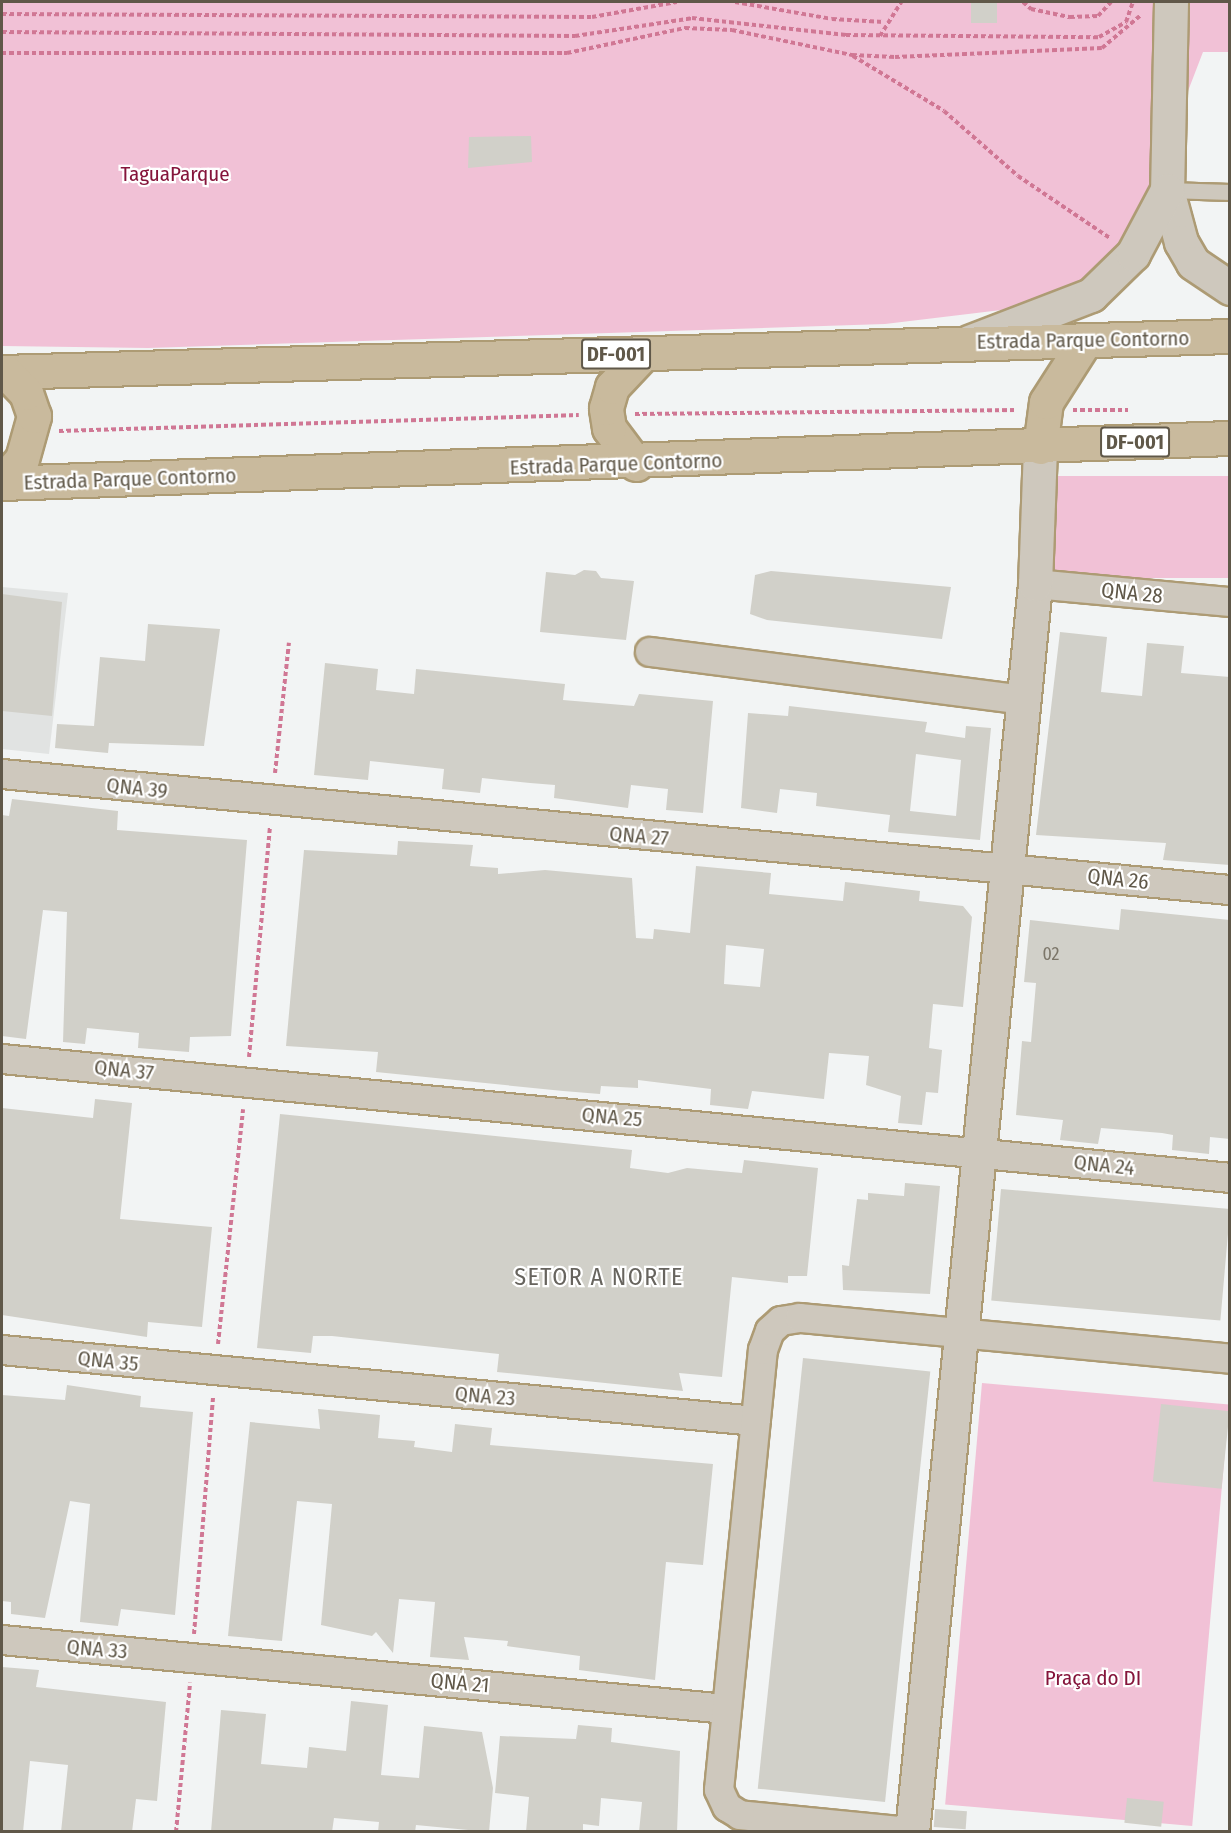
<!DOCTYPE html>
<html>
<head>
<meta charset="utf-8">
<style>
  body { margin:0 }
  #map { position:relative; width:1231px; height:1833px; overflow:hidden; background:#f2f4f4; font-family:"Fira Sans Condensed",sans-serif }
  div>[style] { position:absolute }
  .education>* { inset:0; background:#e1e3e2 }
  .green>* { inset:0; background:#f1c1d6; transform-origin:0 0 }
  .building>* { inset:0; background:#d1d0c9; transform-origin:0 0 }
  .path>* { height:4px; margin-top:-2px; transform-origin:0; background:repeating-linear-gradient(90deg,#d07794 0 4.5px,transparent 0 7.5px) }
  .roads { filter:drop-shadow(2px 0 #ad9b74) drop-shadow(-2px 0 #ad9b74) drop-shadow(0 2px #ad9b74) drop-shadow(0 -2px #ad9b74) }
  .service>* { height:15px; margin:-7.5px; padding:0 7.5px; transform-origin:7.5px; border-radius:7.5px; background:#cec8bd }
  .minor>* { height:28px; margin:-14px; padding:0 14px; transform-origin:14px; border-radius:14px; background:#cec8bd }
  .tertiary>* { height:33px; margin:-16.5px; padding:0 16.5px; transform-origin:16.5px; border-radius:16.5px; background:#cec8bd }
  .trunk>* { height:33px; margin:-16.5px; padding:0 16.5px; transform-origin:16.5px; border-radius:16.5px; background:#c9ba9d }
  span { translate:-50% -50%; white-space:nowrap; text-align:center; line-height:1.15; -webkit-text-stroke:4.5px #fff; paint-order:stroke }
  .number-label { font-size:18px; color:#7c7669 }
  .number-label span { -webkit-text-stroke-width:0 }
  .shield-label span { padding:2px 4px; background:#fff; border:2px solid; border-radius:4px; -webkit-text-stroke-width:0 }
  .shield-label { font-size:20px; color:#605849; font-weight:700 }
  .park-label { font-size:21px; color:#85153b }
  .street-label { font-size:21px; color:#605849 }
  .quarter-label { font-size:24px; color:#67645e; letter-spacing:1.5px }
  .frame { position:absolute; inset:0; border:3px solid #605849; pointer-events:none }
</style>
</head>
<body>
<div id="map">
  <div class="education">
    <div style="clip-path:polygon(2px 587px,68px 593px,49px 754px,2px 749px)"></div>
  </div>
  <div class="green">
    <div style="clip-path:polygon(2px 2px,1229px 2px,1229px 52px,1203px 52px,1135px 229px,1107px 265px,1070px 292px,1018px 308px,885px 324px,148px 348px,2px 346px)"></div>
    <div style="left:1229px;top:476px;width:102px;height:182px;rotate:90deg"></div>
    <div style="left:982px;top:1383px;width:248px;height:423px;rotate:5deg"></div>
  </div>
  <div class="building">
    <div style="left:971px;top:2px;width:26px;height:21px"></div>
    <div style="clip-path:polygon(531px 136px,532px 162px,468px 168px,469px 137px)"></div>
    <div style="clip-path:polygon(584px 570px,596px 571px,601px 578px,634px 581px,626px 640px,540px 632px,546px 572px,575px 575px)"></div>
    <div style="clip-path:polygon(771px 571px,951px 587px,942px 639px,767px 620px,750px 614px,755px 575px)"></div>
    <div style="clip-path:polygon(2px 594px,62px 602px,52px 716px,2px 711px)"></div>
    <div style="clip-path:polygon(148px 624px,220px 629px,204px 746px,109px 743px,108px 753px,55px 748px,57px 724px,94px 726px,100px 657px,145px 661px)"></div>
    <div style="clip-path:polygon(1060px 632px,1107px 637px,1101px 692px,1142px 696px,1147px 643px,1184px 646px,1181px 673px,1230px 677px,1230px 865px,1163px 860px,1166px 843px,1036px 835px)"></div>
    <div style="clip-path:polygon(325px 663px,378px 669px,376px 690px,414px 694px,416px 669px,565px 684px,563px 700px,634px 706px,639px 694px,713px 701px,703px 813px,666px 810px,668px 789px,631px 785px,628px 808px,554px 798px,555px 785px,530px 783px,482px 778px,480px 793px,442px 789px,444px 769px,370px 761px,368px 780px,314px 775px)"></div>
    <div style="clip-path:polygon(evenodd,789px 706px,927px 722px,925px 732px,965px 738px,966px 726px,991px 728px,980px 840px,888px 832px,890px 815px,816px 806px,817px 793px,780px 789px,777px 813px,741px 808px,748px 713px,788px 716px,789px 706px,916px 754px,961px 760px,956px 816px,910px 811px,916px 754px)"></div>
    <div style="clip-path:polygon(12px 799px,118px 811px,117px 830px,247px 840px,231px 1036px,190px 1037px,189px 1052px,138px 1048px,139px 1033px,87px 1028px,85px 1044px,63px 1042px,67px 912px,43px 910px,26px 1039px,2px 1036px,2px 815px,9px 816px)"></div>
    <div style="clip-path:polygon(evenodd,398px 841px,473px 845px,470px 866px,498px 868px,498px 874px,545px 870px,632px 878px,636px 938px,653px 939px,654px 929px,690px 933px,696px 866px,771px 873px,769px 894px,843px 901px,845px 882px,920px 891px,919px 901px,963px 906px,972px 917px,963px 1007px,933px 1004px,929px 1048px,942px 1050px,938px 1093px,926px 1092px,922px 1125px,898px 1123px,901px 1096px,866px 1085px,869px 1056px,829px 1053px,824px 1099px,752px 1091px,748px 1109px,710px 1105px,711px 1089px,638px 1080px,638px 1088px,601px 1086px,600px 1094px,563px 1091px,376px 1072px,378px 1052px,286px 1046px,304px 850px,397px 855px,398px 841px,726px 945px,764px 949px,760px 987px,724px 984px,726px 945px)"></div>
    <div style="clip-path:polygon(1121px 909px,1230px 920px,1230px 1139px,1210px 1137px,1209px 1154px,1172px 1150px,1173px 1135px,1162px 1133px,1101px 1128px,1098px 1144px,1060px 1140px,1063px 1120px,1016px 1115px,1022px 1041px,1031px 1042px,1036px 983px,1024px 982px,1030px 920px,1119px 930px)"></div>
    <div style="clip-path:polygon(95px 1099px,132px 1103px,120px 1219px,212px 1227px,202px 1327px,148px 1322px,147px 1337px,2px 1315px,2px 1108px,93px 1118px)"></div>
    <div style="clip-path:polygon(280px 1114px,632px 1150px,630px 1168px,668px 1173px,687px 1168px,742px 1173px,744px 1160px,818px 1168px,807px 1276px,788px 1276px,788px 1283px,732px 1277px,722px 1377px,679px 1373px,683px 1391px,497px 1372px,499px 1354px,332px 1336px,313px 1336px,311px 1353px,257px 1348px)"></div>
    <div style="clip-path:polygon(905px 1183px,940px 1186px,930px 1294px,843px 1290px,842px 1265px,849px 1266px,857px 1199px,868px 1200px,868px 1193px,904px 1196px)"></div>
    <div style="left:1001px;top:1189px;width:230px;height:112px;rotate:5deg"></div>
    <div style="left:803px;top:1358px;width:128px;height:433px;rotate:6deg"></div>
    <div style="clip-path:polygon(67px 1385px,141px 1396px,140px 1407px,193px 1412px,175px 1615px,121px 1609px,118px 1626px,80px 1622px,90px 1504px,70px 1501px,45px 1618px,11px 1614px,11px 1602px,2px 1601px,2px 1395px,65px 1400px)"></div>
    <div style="left:1161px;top:1404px;width:69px;height:78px;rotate:6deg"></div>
    <div style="clip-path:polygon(318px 1409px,380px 1415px,378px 1438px,415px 1441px,414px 1447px,452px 1452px,455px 1424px,492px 1428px,490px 1445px,713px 1464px,703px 1565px,666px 1562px,655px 1680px,579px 1670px,580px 1656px,507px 1646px,508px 1641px,464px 1637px,469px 1660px,430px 1657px,435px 1602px,399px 1599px,393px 1653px,376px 1632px,372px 1636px,321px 1625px,332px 1504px,297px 1501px,282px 1641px,228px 1636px,250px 1422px,320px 1429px)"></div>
    <div style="clip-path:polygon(2px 1667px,39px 1670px,36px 1687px,166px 1702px,157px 1801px,136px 1799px,132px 1832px,61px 1832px,68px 1765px,30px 1761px,23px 1832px,2px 1832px)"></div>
    <div style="clip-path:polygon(351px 1701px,388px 1705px,381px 1775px,419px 1778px,424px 1726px,482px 1732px,493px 1788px,489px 1832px,416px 1825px,415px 1832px,378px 1832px,379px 1822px,334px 1818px,332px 1832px,211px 1832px,221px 1710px,266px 1714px,261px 1764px,307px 1768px,309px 1747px,346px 1751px)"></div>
    <div style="clip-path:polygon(578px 1725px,612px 1728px,611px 1742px,680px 1751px,677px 1832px,639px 1832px,642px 1802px,601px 1798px,599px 1826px,583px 1824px,583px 1832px,526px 1832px,529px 1797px,495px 1793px,500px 1736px,576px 1739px)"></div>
    <div style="left:1127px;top:1798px;width:37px;height:25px;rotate:6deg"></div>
    <div style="left:935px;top:1809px;width:32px;height:18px;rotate:4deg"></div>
  </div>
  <div class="path">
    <div style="left:735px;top:2px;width:98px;rotate:9.9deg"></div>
    <div style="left:832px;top:19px;width:52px;rotate:3.3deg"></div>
    <div style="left:1023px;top:2px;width:11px;rotate:41deg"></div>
    <div style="left:1031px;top:9px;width:40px;rotate:12deg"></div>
    <div style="left:1070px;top:17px;width:28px;rotate:-2deg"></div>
    <div style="left:1098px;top:16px;width:19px;rotate:-47deg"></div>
    <div style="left:2px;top:14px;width:590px;rotate:0.29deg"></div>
    <div style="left:592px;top:17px;width:86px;rotate:-10deg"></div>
    <div style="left:2px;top:32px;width:573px;rotate:0.4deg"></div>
    <div style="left:575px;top:36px;width:118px;rotate:-8.7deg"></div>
    <div style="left:692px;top:18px;width:155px;rotate:6.3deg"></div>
    <div style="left:846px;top:35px;width:253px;rotate:0.5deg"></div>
    <div style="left:1099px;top:37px;width:31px;rotate:-29deg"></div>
    <div style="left:1126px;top:22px;width:21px;rotate:-71deg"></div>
    <div style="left:880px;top:36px;width:40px;rotate:-58deg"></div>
    <div style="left:2px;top:53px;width:565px"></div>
    <div style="left:567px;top:53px;width:121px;rotate:-12deg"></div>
    <div style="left:685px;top:28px;width:47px;rotate:2.4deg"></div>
    <div style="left:732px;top:30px;width:123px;rotate:11.8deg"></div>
    <div style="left:852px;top:55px;width:43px;rotate:2.7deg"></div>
    <div style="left:895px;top:57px;width:207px;rotate:-2.5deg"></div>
    <div style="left:1102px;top:48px;width:51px;rotate:-40.2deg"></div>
    <div style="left:853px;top:56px;width:106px;rotate:31.1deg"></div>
    <div style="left:944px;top:111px;width:98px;rotate:41.3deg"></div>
    <div style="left:1018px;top:176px;width:111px;rotate:34deg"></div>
    <div style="left:1073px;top:410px;width:55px"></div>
    <div style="left:635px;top:414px;width:382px;rotate:-0.6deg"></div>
    <div style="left:59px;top:431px;width:520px;rotate:-1.76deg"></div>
    <div style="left:275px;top:773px;width:131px;rotate:-83.9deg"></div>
    <div style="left:249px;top:1057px;width:232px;rotate:-84.8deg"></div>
    <div style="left:218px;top:1344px;width:236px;rotate:-83.9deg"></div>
    <div style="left:194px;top:1634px;width:239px;rotate:-85.4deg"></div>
    <div style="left:176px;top:1832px;width:150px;rotate:-84.6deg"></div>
  </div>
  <div class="roads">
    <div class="service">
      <div style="left:1167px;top:190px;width:63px;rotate:1.8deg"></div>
    </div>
    <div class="minor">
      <div style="left:1035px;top:584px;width:196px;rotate:5.3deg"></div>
      <div style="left:650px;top:652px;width:376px;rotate:7.3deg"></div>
      <div style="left:2px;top:774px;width:1233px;rotate:5.4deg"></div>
      <div style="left:2px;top:1059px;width:1234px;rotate:5.53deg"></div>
      <div style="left:2px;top:1350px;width:757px;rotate:5.38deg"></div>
      <div style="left:2px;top:1640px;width:728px;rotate:5.44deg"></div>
      <div style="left:909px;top:1832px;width:170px;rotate:-174.3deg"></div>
      <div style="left:740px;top:1815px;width:15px;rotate:-148deg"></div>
      <div style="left:727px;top:1807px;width:19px;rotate:-115deg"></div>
      <div style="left:719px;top:1790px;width:442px;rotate:-84.3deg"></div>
      <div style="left:763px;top:1350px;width:20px;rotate:-70deg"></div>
      <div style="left:770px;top:1331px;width:15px;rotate:-42deg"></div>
      <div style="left:781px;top:1321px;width:19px;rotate:-9deg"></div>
      <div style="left:800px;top:1318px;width:432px;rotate:5.4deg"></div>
    </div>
    <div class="tertiary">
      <div style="left:1171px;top:2px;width:188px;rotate:91.2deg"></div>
      <div style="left:1167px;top:190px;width:54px;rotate:74.9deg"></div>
      <div style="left:1181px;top:242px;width:24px;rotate:60deg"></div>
      <div style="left:1193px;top:263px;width:45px;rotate:34deg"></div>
      <div style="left:969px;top:342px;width:131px;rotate:-21.1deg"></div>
      <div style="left:1091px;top:295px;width:59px;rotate:-44.3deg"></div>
      <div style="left:1133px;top:254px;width:72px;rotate:-62deg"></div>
      <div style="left:912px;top:1832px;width:1254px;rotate:-84.37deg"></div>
      <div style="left:1035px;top:584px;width:137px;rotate:-87.9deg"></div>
    </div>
    <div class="trunk">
      <div style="left:2px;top:372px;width:1229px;rotate:-1.68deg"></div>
      <div style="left:1040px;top:447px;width:45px;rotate:-82.4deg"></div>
      <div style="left:1046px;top:402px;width:72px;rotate:-57.4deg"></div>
      <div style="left:636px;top:464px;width:45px;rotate:-126.9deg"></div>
      <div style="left:609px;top:428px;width:20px;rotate:-99deg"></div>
      <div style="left:606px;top:408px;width:22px;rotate:-74deg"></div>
      <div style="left:612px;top:387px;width:45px;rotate:-46.8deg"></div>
      <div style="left:2px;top:482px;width:30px;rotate:-49deg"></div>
      <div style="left:22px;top:459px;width:45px;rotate:-74.4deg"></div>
      <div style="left:34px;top:416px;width:24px;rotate:-109deg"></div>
      <div style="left:26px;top:393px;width:29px;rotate:-134deg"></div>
      <div style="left:2px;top:483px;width:1229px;rotate:-2.1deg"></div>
    </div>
  </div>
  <div class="number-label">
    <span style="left:1051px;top:954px">02</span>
  </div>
  <div class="shield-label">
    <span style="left:616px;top:354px">DF-001</span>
    <span style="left:1135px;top:442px">DF-001</span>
  </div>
  <div class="park-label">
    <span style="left:175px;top:174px">TaguaParque</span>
    <span style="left:1093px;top:1678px">Praça do DI</span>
  </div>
  <div class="street-label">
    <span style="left:1083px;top:340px;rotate:-1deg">Estrada Parque Contorno</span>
    <span style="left:616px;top:464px;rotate:-2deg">Estrada Parque Contorno</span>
    <span style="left:130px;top:479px;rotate:-2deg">Estrada Parque Contorno</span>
    <span style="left:1132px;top:593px;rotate:6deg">QNA 28</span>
    <span style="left:137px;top:788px;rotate:6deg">QNA 39</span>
    <span style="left:639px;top:836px;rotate:5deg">QNA 27</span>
    <span style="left:1118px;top:879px;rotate:6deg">QNA 26</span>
    <span style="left:124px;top:1070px;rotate:6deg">QNA 37</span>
    <span style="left:612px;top:1117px;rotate:5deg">QNA 25</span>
    <span style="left:1104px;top:1165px;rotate:6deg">QNA 24</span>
    <span style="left:108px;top:1361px;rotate:6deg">QNA 35</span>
    <span style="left:485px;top:1396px;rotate:5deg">QNA 23</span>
    <span style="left:97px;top:1649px;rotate:5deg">QNA 33</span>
    <span style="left:460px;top:1683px;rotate:5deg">QNA 21</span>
  </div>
  <div class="quarter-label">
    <span style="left:599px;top:1278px">SETOR A NORTE</span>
  </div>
  <div class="frame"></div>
</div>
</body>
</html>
